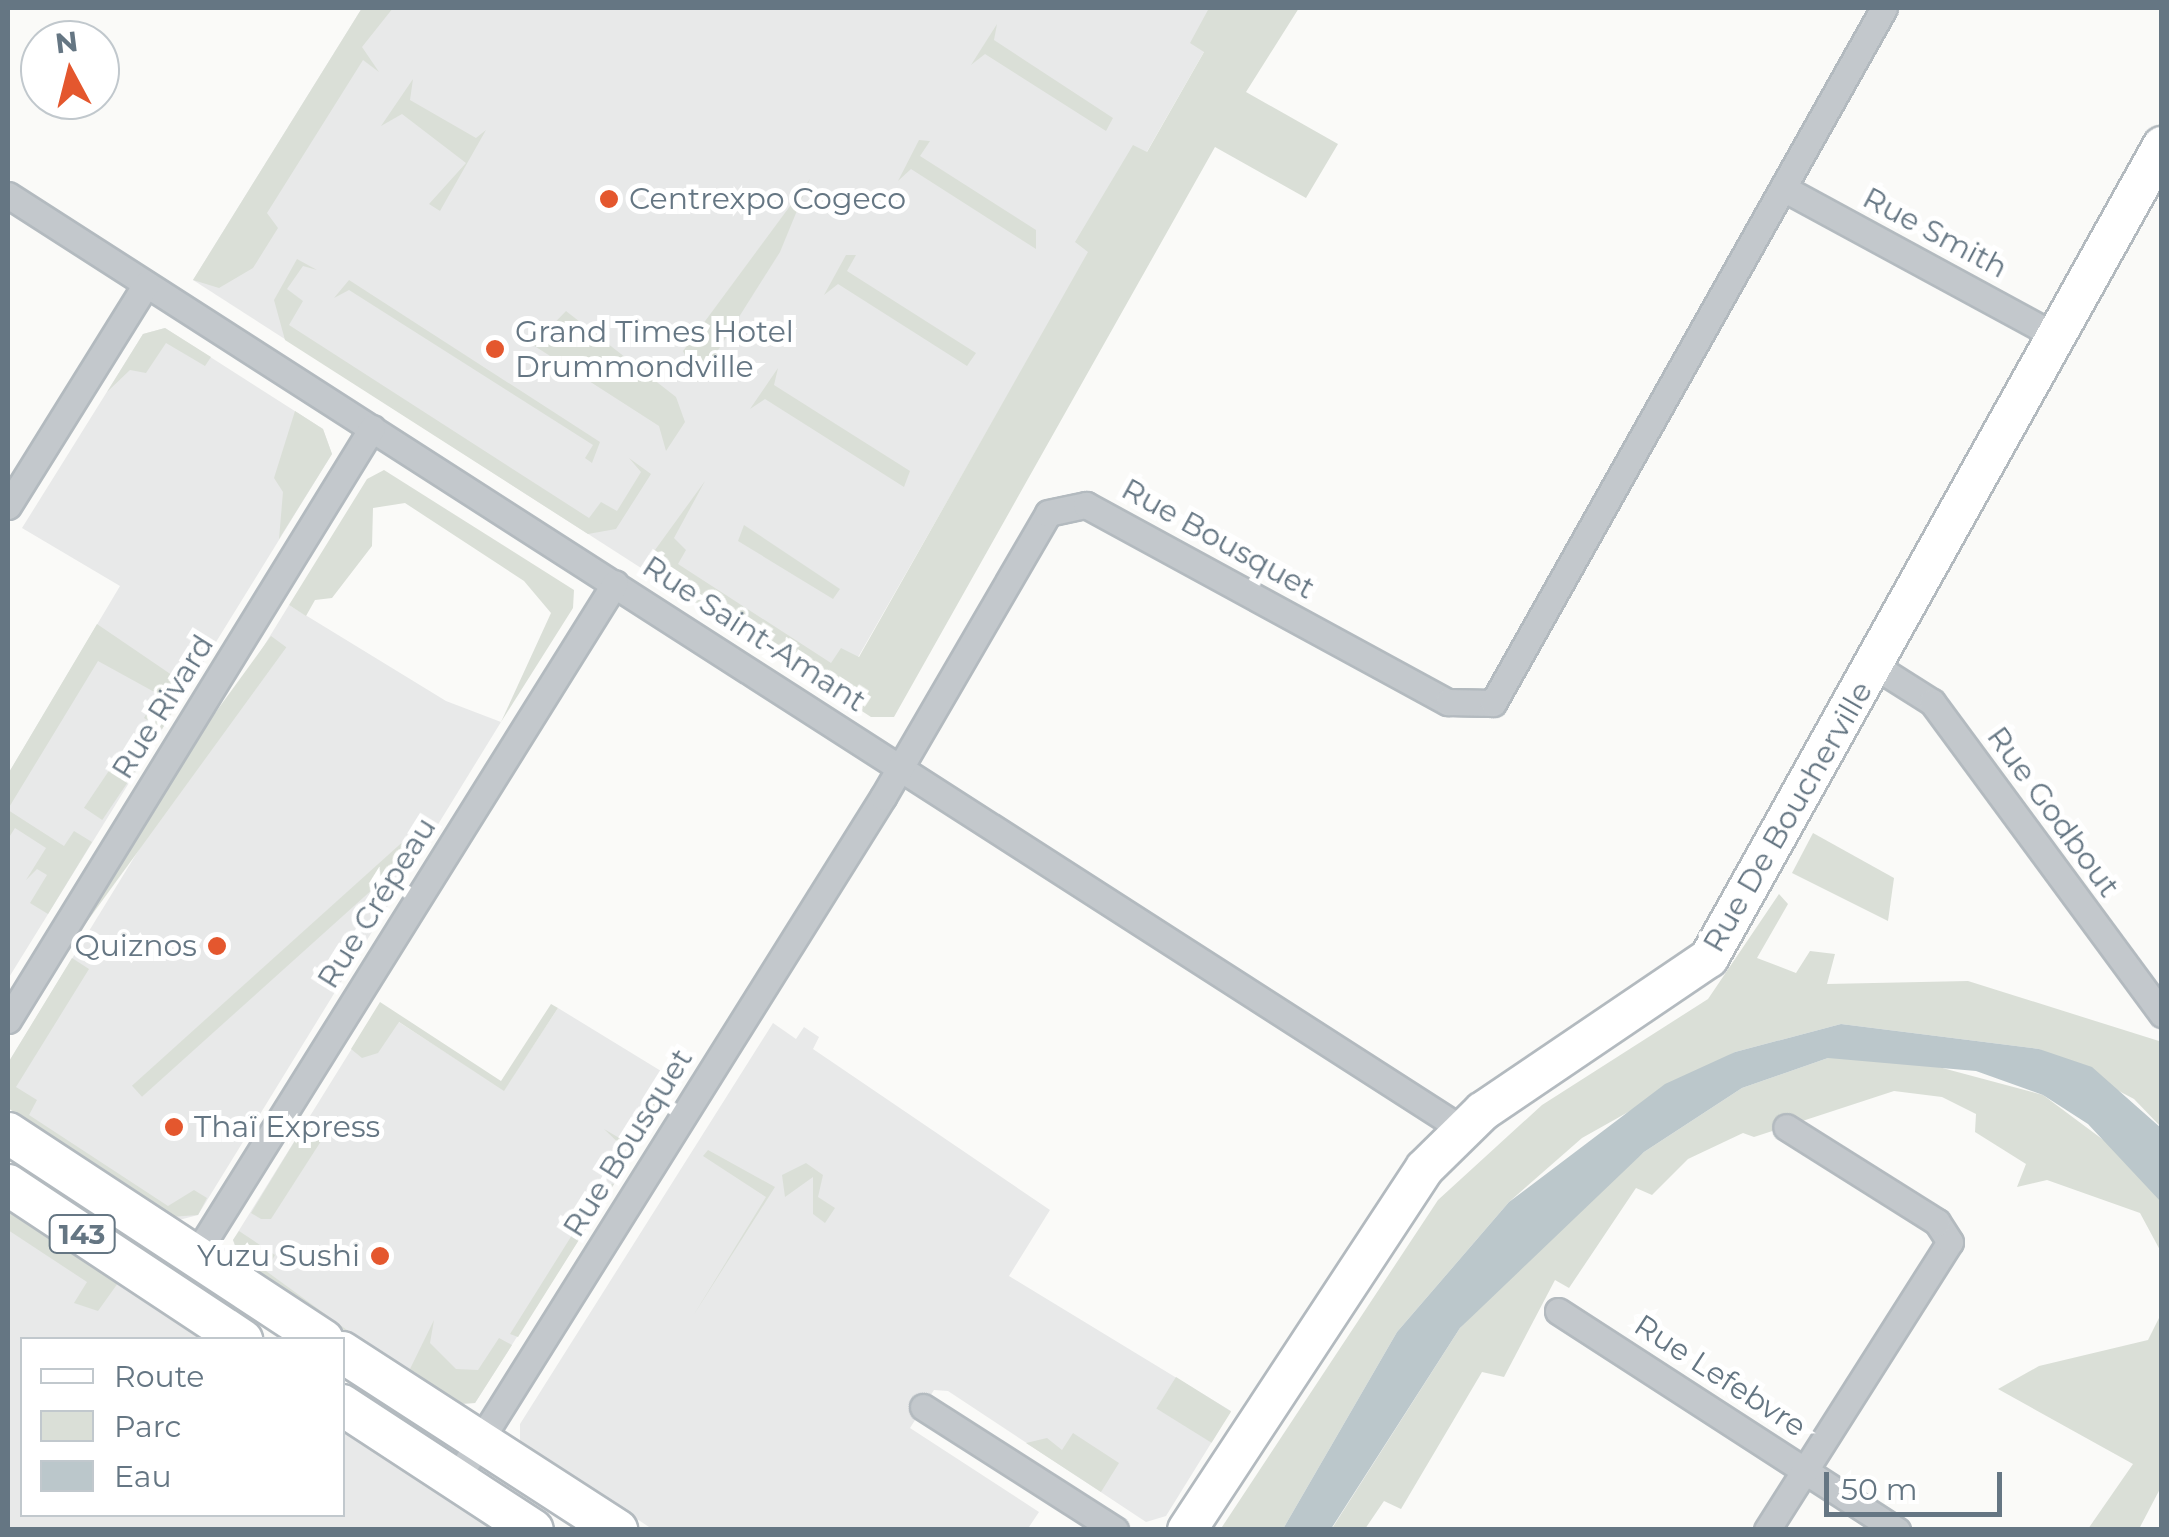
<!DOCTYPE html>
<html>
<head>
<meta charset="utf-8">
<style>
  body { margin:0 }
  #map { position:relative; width:2169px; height:1537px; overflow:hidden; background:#fafaf8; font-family:Montserrat,sans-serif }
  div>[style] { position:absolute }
  .built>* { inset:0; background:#e8e9e9 }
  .green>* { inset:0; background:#dadfd7; transform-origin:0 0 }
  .water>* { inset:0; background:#bbc7cb }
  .roads { filter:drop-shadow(2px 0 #b3babf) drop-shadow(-2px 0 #b3babf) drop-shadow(0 2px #b3babf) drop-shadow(0 -2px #b3babf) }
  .street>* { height:25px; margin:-12.5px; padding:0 12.5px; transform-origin:12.5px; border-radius:12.5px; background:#c3c8cc }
  .secondary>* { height:38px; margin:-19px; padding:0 19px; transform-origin:19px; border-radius:19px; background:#fff }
  .primary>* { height:40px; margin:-20px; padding:0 20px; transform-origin:20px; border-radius:20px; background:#fff }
  .dots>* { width:28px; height:28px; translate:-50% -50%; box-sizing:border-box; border:5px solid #fff; border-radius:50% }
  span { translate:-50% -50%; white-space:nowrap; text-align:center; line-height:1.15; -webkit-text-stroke:10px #fff; paint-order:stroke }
  .shield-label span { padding:2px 8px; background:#fff; border:2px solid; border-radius:8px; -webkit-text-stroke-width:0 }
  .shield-label { font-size:28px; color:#657683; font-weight:700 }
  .poi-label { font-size:30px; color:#657683 }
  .left { translate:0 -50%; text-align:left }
  .right { translate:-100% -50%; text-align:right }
  .street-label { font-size:30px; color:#657683 }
  .frame { position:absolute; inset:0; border:10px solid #657683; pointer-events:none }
  .legend { position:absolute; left:20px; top:1337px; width:325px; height:180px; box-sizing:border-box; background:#fff; border:2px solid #c1c8cd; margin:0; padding:12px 18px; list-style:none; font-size:30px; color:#657683 }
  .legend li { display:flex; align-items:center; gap:20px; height:50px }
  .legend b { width:50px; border:2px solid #c1c8cd }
  .north { position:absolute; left:20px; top:20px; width:100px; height:100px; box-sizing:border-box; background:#fff; border:2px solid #c1c8cd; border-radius:50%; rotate:353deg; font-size:28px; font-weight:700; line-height:40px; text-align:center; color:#657683 }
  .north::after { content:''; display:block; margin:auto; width:35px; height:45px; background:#e4572e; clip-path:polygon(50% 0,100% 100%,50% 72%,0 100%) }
  .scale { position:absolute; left:1824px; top:1472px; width:178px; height:45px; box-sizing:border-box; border:5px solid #657683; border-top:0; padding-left:12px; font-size:30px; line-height:35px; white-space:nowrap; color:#657683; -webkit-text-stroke:8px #fff; paint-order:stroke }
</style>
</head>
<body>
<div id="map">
  <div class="built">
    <div style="clip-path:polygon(362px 8px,1229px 8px,837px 694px,193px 280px)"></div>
    <div style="clip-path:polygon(165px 328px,323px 429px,332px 454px,8px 979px,8px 774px,120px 586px,22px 528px,143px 334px)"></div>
    <div style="clip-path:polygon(289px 605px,446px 701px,501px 722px,198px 1215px,179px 1220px,8px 1108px,8px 1063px)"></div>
    <div style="clip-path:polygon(377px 1008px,504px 1090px,558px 1008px,679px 1082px,475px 1403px,459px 1404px,280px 1289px,239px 1260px,233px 1240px)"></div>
    <div style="clip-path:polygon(773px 1023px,796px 1039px,804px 1027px,819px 1037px,813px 1049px,1050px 1210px,1009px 1276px,1231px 1411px,1166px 1516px,1146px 1522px,948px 1391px,934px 1390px,910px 1428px,1039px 1512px,1027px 1530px,652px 1529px,520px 1441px,520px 1424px)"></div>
    <div style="clip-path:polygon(8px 1211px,205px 1339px,22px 1340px,22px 1514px,342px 1514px,343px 1430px,495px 1529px,8px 1529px)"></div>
  </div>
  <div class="green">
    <div style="clip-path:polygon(362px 8px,393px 8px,362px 47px,379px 72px,363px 60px,267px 213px,278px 228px,253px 268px,219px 288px,193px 280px)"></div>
    <div style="clip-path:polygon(1209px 8px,1299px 8px,1246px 92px,1338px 144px,1306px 198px,1215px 147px,894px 717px,871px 717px,652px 574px,655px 550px,705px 481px,674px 538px,686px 550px,678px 564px,831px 663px,841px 648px,859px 657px,1088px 252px,1075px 242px,1133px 145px,1147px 152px,1204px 52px,1190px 43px)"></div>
    <div style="clip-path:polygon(997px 24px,994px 40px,1113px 118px,1106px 131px,985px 54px,971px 65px)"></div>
    <div style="clip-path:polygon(413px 79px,410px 100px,476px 138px,486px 130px,440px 211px,429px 204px,466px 163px,402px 114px,381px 126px)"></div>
    <div style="clip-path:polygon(919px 140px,930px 141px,920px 156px,1036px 230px,1036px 249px,911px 169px,898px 181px)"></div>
    <div style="clip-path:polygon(810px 179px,780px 252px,698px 382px,683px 351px)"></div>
    <div style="clip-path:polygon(846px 255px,856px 255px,847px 271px,976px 353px,967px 366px,838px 284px,824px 295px)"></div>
    <div style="clip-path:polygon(297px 259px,317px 270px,303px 266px,287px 289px,303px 301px,289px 325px,589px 518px,601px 502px,617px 511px,641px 472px,629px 458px,651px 474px,616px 529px,588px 534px,285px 340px,274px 300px)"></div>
    <div style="clip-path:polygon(349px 280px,600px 442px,592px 463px,585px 458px,593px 445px,349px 290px,334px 298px)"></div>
    <div style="clip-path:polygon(566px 311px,676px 397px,685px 422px,666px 451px,659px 426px,533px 345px)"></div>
    <div style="clip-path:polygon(165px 328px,211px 357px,205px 366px,166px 343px,146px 373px,130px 370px,107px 392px,143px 334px)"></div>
    <div style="clip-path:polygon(778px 368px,774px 385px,910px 471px,904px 487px,765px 399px,750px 409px)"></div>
    <div style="clip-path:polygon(295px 411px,323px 429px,332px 454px,279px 539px,283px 492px,274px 478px)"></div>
    <div style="clip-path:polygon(384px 470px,574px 590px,573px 608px,501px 722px,551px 613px,524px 581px,405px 503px,373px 508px,372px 546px,332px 598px,315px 600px,306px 616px,289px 605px,367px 479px)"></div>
    <div style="clip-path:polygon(744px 525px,840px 589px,833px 599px,738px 541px)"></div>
    <div style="clip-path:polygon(97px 624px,188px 686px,162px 729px,144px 718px,158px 694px,98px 661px,8px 809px,8px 774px)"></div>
    <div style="left:271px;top:636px;width:19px;height:343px;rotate:36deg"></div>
    <div style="left:131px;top:738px;width:22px;height:84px;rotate:34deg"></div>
    <div style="clip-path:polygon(8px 810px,64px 846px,74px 831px,92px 842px,48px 914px,30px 903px,47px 875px,37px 869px,26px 880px,46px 848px,15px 828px,8px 839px)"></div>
    <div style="left:427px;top:820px;width:15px;height:397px;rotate:48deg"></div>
    <div style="clip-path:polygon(1813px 833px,1894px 878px,1888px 921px,1792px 873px)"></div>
    <div style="clip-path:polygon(1779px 894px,1788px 904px,1757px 958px,1796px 973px,1810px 951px,1835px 954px,1827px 984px,1968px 981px,2159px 1041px,2161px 1127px,2134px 1099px,2039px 1049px,1841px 1024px,1735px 1052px,1582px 1138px,1509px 1202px,1397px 1332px,1283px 1529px,1220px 1530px,1438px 1200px,1542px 1105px,1708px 999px)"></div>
    <div style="clip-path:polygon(72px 958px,89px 969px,16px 1087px,37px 1100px,29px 1115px,168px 1206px,194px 1190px,207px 1198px,198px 1215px,170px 1217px,8px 1108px,8px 1063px)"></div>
    <div style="clip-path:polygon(380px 1002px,501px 1081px,551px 1004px,558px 1008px,504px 1091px,399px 1022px,378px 1053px,362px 1058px,351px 1049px)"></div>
    <div style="clip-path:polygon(1828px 1058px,1905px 1058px,2043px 1095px,2133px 1162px,2161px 1202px,2161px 1252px,2140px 1213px,2047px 1180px,2017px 1187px,2026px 1164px,1975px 1132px,1976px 1114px,1942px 1097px,1894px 1091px,1754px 1137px,1743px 1133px,1688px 1159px,1652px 1195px,1636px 1188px,1569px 1288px,1555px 1280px,1504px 1377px,1482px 1372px,1401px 1509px,1384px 1501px,1365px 1529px,1331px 1530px,1460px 1328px,1556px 1228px,1644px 1152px,1742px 1088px)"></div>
    <div style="clip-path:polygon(663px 1072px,679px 1082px,632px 1156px,604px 1129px,621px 1139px)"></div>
    <div style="clip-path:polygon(307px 1121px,323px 1138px,271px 1219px,261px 1219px,251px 1213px)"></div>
    <div style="clip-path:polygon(708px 1150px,775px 1187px,693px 1316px,766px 1197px,703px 1156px)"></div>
    <div style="clip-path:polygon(806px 1163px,823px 1175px,818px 1197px,835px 1208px,825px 1223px,813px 1214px,813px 1177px,785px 1197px,782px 1175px)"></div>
    <div style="clip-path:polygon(595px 1182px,614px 1184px,518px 1337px,510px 1334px,599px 1192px)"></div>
    <div style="clip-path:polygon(8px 1211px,118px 1283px,98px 1311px,74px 1303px,87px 1282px,8px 1230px)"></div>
    <div style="clip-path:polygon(239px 1231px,275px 1255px,266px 1271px,369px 1346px,244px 1265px,233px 1240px)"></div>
    <div style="clip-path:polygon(2161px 1314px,2161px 1487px,2139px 1529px,2088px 1529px,2133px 1464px,1998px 1389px,2039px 1366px,2148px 1340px)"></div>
    <div style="clip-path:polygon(434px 1320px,430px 1343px,456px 1369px,478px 1370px,499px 1338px,512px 1345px,475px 1403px,459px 1404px,409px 1371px)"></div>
    <div style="left:1176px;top:1377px;width:65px;height:37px;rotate:32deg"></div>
    <div style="clip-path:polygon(1073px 1433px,1119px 1463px,1101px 1492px,1026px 1443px,1047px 1438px,1062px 1450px)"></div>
  </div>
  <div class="water">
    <div style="clip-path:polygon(1841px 1024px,2039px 1049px,2092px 1067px,2161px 1128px,2161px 1202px,2088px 1124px,2043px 1095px,1976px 1071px,1828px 1058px,1742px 1088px,1644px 1152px,1460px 1328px,1331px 1529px,1283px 1529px,1397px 1332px,1509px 1202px,1665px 1084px,1735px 1052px)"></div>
  </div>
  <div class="roads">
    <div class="street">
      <div style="left:1783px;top:188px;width:311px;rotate:28.5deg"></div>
      <div style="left:8px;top:195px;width:1728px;rotate:32.72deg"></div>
      <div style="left:8px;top:506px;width:261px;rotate:-58.1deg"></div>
      <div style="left:1875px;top:666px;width:67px;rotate:32.3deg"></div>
      <div style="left:1932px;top:702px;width:388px;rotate:53.6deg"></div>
      <div style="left:8px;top:1020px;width:695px;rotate:-58.41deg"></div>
      <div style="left:195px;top:1256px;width:793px;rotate:-58.03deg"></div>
      <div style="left:1558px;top:1311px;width:404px;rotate:32.9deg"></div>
      <div style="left:923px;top:1407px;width:228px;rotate:32.6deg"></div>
      <div style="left:456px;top:1479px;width:805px;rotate:-57.95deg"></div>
      <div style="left:883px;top:797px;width:328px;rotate:-59.8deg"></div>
      <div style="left:1048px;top:513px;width:39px;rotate:-12deg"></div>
      <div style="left:1086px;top:505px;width:412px;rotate:28.6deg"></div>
      <div style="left:1448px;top:702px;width:45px;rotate:1.3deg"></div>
      <div style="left:1493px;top:703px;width:797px;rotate:-60.64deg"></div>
      <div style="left:1767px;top:1530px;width:341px;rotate:-57.6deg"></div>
      <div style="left:1950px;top:1242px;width:24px;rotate:-123deg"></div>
      <div style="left:1937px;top:1222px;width:178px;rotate:-147.8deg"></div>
    </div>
    <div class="secondary">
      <div style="left:1187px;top:1530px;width:433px;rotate:-56.7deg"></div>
      <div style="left:1425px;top:1168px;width:81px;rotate:-44.5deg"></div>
      <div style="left:1483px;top:1111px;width:273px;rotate:-34.1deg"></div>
      <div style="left:1709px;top:958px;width:930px;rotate:-60.84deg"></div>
    </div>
    <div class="primary">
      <div style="left:8px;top:1133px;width:377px;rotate:33.3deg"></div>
      <div style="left:8px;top:1185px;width:281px;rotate:33.5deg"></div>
      <div style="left:342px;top:1352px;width:328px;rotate:32.9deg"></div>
      <div style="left:342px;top:1405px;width:228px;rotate:33.2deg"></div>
    </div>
  </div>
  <div class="dots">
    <div style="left:609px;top:199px;background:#e4572e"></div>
    <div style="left:495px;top:349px;background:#e4572e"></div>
    <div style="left:217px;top:946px;background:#e4572e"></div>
    <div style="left:174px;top:1127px;background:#e4572e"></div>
    <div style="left:380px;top:1256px;background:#e4572e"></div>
  </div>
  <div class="shield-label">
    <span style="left:82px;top:1234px">143</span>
  </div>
  <div class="poi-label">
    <span class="left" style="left:629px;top:199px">Centrexpo Cogeco</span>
    <span class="left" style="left:515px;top:349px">Grand Times Hotel<br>Drummondville</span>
    <span class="right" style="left:197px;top:946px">Quiznos</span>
    <span class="left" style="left:194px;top:1127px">Thaï Express</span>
    <span class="right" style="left:360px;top:1256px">Yuzu Sushi</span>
  </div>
  <div class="street-label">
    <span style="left:1935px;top:233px;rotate:28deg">Rue Smith</span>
    <span style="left:1218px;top:539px;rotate:29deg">Rue Bousquet</span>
    <span style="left:754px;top:634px;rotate:33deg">Rue Saint-Amant</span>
    <span style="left:163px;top:707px;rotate:-58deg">Rue Rivard</span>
    <span style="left:2053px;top:812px;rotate:54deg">Rue Godbout</span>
    <span style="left:1788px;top:817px;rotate:-60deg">Rue De Boucherville</span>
    <span style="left:377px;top:903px;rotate:-58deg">Rue Crépeau</span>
    <span style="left:628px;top:1143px;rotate:-58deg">Rue Bousquet</span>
    <span style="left:1720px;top:1376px;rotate:33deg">Rue Lefebvre</span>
  </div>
  <div class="frame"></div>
  <ul class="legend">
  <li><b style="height:12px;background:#fff"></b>Route</li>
  <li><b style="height:28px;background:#dadfd7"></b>Parc</li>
  <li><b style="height:28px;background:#bbc7cb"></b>Eau</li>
  </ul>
  <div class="north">N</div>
  <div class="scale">50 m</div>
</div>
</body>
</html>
